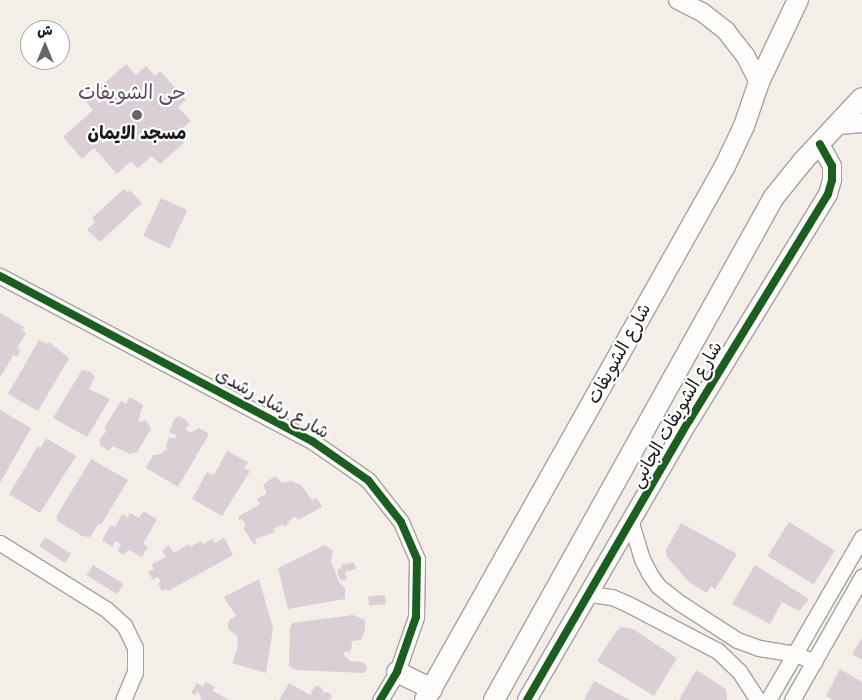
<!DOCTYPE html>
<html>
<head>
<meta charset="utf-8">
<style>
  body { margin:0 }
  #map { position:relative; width:862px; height:700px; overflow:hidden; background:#f3eee7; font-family:Mynerve,"Playpen Sans Arabic",sans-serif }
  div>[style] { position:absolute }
  .building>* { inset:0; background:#d9cfd5; transform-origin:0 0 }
  .roads { filter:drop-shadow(1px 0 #a5a39f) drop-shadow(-1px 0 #a5a39f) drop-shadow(0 1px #a5a39f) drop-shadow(0 -1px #a5a39f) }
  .minor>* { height:15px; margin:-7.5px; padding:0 7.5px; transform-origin:7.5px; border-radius:7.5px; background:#fdfcfb }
  .tertiary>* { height:18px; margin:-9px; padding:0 9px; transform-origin:9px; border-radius:9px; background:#fdfcfb }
  .secondary>* { height:20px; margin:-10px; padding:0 10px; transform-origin:10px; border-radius:10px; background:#fdfcfb }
  .cycleway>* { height:8px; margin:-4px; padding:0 4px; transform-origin:4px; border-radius:4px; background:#1b5e20 }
  .dots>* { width:14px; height:14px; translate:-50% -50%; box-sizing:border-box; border:2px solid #fff; border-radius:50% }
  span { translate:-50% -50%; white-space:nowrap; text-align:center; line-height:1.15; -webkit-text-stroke:4.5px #fff; paint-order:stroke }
  .poi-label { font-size:18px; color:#1c1c1c; font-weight:700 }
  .street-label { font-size:18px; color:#1c1c1c }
  .quarter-label { font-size:20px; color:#5b4d5d }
  .north { position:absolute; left:20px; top:20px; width:50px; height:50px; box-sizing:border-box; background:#fff; border:1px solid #a4a4a4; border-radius:50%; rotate:0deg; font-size:14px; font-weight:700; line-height:20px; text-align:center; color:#1c1c1c }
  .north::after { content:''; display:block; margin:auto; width:18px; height:22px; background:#676663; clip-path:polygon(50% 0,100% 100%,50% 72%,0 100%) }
</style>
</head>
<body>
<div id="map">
  <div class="building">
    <div style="clip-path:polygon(126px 64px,136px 75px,146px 66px,155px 76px,160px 71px,186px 100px,178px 107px,191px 121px,176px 134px,184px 143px,160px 164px,152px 156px,138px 168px,131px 161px,117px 174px,94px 148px,82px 159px,63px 137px,93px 110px,85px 100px)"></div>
    <div style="clip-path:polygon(124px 189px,128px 193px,130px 190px,142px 203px,100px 242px,87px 230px,95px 222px,92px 218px)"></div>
    <div style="left:161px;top:198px;width:29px;height:42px;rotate:25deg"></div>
    <div style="clip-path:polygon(0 313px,24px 327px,22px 330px,26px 333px,17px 348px,21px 350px,17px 357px,13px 355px,0 378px)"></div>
    <div style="clip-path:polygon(39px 340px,47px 344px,49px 342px,69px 358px,38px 411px,8px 394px)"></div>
    <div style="clip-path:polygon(82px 370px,91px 372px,95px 377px,89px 389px,110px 399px,87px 437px,53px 418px)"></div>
    <div style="clip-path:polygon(130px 397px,143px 405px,138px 421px,141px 422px,146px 420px,151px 429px,137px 452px,130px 454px,113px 446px,109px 451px,99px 445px,101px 442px,99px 441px,107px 430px,104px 428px,121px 401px,126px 404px)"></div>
    <div style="clip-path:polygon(0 410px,31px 428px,0 483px)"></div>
    <div style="clip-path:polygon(180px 416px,187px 421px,189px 425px,185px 429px,190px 433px,199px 428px,209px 434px,178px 487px,146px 468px,153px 455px,161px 454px,167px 449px,166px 445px,169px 438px,176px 438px,176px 435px,169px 432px,175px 418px)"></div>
    <div style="clip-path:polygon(46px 438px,76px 456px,40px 513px,9px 494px,38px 446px,41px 448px)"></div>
    <div style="clip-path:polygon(227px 451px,248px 462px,244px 468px,250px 471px,222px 516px,192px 499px,207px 472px,214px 475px)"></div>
    <div style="clip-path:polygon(91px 459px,128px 480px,101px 525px,98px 524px,90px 537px,82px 536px,57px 521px,58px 518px,56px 517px)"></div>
    <div style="clip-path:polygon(275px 476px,282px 483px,291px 481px,301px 485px,312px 500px,317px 498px,322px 507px,298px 520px,296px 517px,294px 517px,288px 522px,289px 524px,284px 527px,283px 524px,273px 529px,275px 532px,255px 539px,257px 543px,254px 544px,243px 528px,246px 526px,242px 519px,239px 520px,239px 516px,260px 504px,257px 499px,267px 493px,263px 485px)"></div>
    <div style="clip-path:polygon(143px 511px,157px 519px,143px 544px,148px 547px,142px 557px,129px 550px,124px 554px,120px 553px,118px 550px,121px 544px,115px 541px,112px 547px,102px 540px,111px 525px,115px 527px,122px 514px,128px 517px,130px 513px,139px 518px)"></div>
    <div style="left:789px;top:522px;width:54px;height:40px;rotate:32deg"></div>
    <div style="clip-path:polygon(681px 523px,737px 554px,715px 589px,711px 586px,707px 593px,689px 582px,667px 557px,666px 550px)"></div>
    <div style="left:45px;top:537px;width:31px;height:11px;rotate:33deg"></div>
    <div style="clip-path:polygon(224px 537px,233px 555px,168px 591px,167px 589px,162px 591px,158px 584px,161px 582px,158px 577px,153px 580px,148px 572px,154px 569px,152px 564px,166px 557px,162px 550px,169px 545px,174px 553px,189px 544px,190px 547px,201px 541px,203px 544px,213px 539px,215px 543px)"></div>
    <div style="clip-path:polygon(325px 545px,333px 551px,331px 561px,339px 582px,345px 588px,345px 599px,288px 609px,278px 568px)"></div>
    <div style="clip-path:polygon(354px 562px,356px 569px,345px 572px,347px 579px,340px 580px,337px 570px,342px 568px,341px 565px)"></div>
    <div style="left:93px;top:565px;width:36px;height:12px;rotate:32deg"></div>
    <div style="clip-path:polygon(755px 565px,809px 599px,799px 611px,782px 602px,770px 624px,732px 604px)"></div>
    <div style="clip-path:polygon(259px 579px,273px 628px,266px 673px,232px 663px,237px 650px,238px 640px,237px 636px,228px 629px,228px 625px,229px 620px,236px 616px,224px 597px)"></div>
    <div style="left:385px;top:595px;width:9px;height:17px;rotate:84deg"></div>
    <div style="clip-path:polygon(353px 615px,365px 620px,365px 631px,361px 640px,352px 641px,351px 651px,344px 652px,343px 654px,350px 661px,362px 662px,365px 664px,367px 667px,364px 673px,296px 670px,289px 666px,290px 628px,292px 623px)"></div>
    <div style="clip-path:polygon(622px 627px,633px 629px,677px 658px,654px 696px,597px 661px,617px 630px)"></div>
    <div style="clip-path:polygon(862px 638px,862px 660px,852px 654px)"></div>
    <div style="clip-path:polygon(840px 669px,862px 682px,862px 700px,833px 700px,826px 696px)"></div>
    <div style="clip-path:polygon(696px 670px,726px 689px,727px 700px,679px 700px)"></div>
    <div style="clip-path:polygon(594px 681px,630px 700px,584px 700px)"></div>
    <div style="clip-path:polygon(206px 682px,215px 687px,213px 691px,229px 700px,202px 700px,198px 691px,195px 695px,191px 693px,197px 683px,203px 687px)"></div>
    <div style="clip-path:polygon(289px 683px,310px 695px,315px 686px,321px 687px,324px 693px,328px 692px,332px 696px,329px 700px,279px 700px)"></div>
  </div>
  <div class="roads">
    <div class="minor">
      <div style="left:0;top:276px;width:353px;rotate:27.9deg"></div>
      <div style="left:312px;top:441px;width:68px;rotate:34.9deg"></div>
      <div style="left:368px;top:480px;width:53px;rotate:51.8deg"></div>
      <div style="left:401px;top:522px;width:40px;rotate:66.6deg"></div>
      <div style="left:417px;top:559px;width:58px;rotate:91deg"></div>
      <div style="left:416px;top:617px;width:58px;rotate:109.1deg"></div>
      <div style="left:397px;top:672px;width:33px;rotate:121deg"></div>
      <div style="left:631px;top:523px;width:38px;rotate:73deg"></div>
      <div style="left:642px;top:559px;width:16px;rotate:63deg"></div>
      <div style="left:649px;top:573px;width:16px;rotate:55deg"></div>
      <div style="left:658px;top:586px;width:28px;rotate:38deg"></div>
      <div style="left:680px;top:603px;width:68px;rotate:33deg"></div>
      <div style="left:737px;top:640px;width:23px;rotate:20deg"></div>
      <div style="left:759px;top:648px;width:37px;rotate:9deg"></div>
      <div style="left:796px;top:654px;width:20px;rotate:24deg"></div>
      <div style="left:0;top:543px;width:125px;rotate:31.9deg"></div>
      <div style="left:106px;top:609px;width:24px;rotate:42deg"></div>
      <div style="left:124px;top:625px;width:25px;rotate:64deg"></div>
      <div style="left:135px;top:648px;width:24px;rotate:90deg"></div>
      <div style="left:135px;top:672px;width:30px;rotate:113deg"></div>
      <div style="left:590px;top:594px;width:22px;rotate:8deg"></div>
      <div style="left:612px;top:597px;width:17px;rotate:24deg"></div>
      <div style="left:628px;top:604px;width:102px;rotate:27.6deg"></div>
      <div style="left:718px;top:651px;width:29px;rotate:44deg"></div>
      <div style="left:739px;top:671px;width:35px;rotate:57deg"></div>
      <div style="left:768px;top:700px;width:188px;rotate:-60deg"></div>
      <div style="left:792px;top:700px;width:142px;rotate:-60.4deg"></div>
    </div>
    <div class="tertiary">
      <div style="left:678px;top:0;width:27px;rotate:27deg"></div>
      <div style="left:702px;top:12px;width:31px;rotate:38deg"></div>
      <div style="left:726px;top:31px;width:31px;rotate:52deg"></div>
      <div style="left:745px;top:55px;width:30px;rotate:63deg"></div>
      <div style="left:839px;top:125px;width:23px;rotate:-5deg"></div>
      <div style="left:527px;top:700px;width:323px;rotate:-59.9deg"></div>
      <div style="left:689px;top:421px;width:266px;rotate:-58.5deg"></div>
      <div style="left:828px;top:194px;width:15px;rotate:-74deg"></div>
      <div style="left:832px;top:180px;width:14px;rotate:-90deg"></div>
      <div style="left:832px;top:166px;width:25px;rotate:-119deg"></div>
    </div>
    <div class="secondary">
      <div style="left:397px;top:672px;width:39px;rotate:26deg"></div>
      <div style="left:425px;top:700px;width:612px;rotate:-60.67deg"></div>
      <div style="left:725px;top:166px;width:44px;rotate:-64.6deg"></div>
      <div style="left:744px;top:126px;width:46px;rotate:-71.2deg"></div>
      <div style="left:759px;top:82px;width:91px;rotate:-64.6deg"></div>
      <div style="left:494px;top:700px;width:576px;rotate:-60.9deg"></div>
      <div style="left:774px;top:197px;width:46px;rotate:-51.1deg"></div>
      <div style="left:803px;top:161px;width:86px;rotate:-46.9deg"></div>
    </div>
  </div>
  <div class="cycleway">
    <div style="left:0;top:276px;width:353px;rotate:27.9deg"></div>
    <div style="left:312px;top:441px;width:68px;rotate:34.9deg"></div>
    <div style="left:368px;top:480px;width:53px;rotate:51.8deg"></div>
    <div style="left:401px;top:522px;width:40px;rotate:66.6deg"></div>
    <div style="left:417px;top:559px;width:58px;rotate:91deg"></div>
    <div style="left:416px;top:617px;width:58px;rotate:109.1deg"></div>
    <div style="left:397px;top:672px;width:33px;rotate:121deg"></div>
    <div style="left:527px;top:700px;width:323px;rotate:-59.9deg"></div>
    <div style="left:689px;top:421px;width:266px;rotate:-58.5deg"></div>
    <div style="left:828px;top:194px;width:15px;rotate:-74deg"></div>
    <div style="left:832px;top:180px;width:14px;rotate:-90deg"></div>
    <div style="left:832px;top:166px;width:25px;rotate:-119deg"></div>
  </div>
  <div class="dots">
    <div style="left:137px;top:115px;background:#676663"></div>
  </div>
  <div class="poi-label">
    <span style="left:137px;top:134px">مسجد الايمان</span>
  </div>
  <div class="street-label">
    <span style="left:620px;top:354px;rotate:-61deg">شارع الشويفات</span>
    <span style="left:272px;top:404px;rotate:29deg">شارع رشاد رشدى</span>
    <span style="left:677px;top:415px;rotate:-60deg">شارع الشويفات الجانبى</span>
  </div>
  <div class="quarter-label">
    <span style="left:132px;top:93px">حى الشويفات</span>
  </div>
  <div class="north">ش</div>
</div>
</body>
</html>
